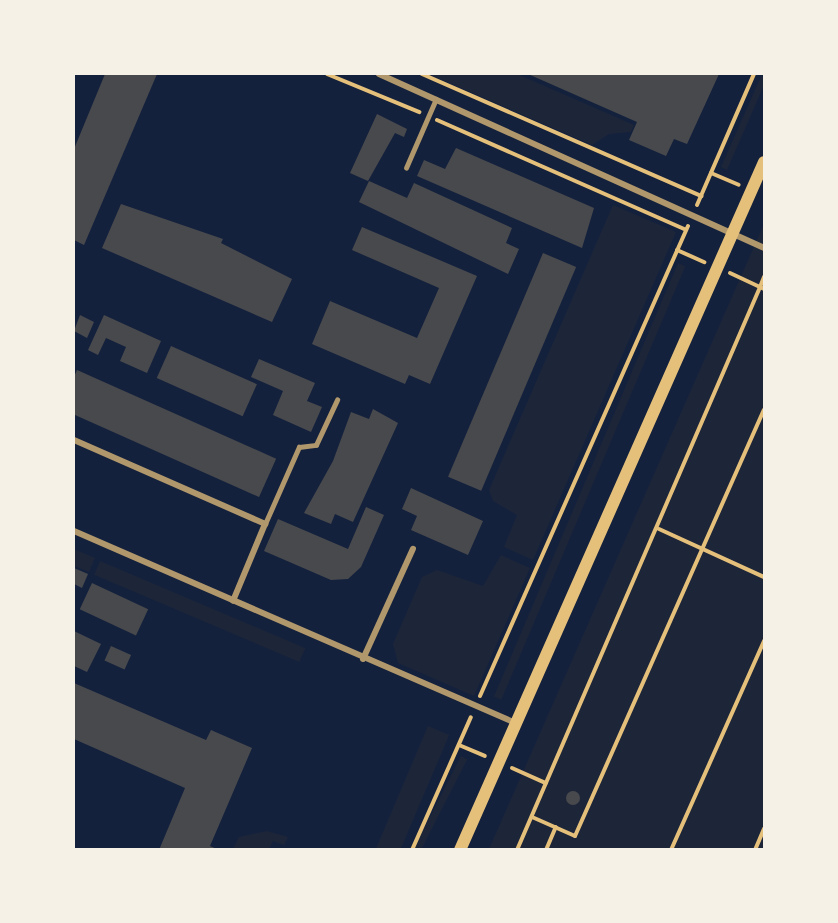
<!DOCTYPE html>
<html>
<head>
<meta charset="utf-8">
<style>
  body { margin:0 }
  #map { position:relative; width:838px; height:923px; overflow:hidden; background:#14213d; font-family:"Libre Baskerville",serif }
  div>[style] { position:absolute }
  .green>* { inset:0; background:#1d2539; transform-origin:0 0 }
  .building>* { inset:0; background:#48494c; transform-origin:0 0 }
  .round { border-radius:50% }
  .path>* { height:4px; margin:-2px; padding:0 2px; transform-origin:2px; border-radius:2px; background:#e5c07b }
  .service>* { height:4.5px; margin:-2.25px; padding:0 2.25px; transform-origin:2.25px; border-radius:2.25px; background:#b1986c }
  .minor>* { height:6px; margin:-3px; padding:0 3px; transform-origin:3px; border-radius:3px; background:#b1986c }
  .secondary>* { height:12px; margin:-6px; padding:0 6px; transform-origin:6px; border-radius:6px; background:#e5c07b }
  span { translate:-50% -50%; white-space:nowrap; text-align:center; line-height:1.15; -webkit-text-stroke:5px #f6f1e7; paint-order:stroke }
  .frame { position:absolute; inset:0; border:75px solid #f6f1e7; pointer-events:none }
</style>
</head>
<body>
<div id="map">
  <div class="green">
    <div style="clip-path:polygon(429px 74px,517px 74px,634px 125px,631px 132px,609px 134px,592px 145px)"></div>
    <div style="clip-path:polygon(762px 74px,764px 85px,727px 170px,721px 167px)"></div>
    <div style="clip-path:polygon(613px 205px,676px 232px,533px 560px,504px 547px,517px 515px,493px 501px,489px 490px)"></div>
    <div style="clip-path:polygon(764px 224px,764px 849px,489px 849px)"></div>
    <div style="left:678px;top:263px;width:8px;height:471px;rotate:23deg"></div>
    <div style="clip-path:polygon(74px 549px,95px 558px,89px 572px,74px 566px)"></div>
    <div style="clip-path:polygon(501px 555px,530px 568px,474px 696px,398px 663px,393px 644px,422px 577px,437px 570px,483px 586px)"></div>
    <div style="left:100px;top:561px;width:223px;height:15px;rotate:23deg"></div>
    <div style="left:428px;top:726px;width:23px;height:134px;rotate:23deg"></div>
    <div style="left:461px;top:756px;width:7px;height:102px;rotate:27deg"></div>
    <div style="clip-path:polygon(267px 831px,288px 837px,284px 845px,273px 841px,269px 849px,233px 849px,239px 837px)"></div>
  </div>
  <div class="building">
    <div style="clip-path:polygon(105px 74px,157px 74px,84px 245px,74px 240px,74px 149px)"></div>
    <div style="clip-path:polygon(528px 74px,719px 74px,687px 144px,674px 139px,666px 156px,629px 140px,637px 122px)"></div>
    <div style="clip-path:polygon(377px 114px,407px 129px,404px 137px,395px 133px,368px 181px,350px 173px)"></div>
    <div style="clip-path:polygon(456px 148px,594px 208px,582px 248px,417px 176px,424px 160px,445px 169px)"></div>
    <div style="clip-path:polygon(369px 181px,407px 198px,414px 183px,512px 228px,506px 243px,519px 249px,508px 274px,359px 202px)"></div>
    <div style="clip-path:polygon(121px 204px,223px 239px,221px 243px,292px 279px,272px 322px,102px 248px)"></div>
    <div style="clip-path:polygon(362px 227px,477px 276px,430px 384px,409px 375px,405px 384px,312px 344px,330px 301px,417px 338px,439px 288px,352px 250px)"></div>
    <div style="left:543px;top:253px;width:36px;height:243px;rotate:23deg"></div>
    <div style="clip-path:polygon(80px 315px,94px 322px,87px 338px,74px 331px)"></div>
    <div style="clip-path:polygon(104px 315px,161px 341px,147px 373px,120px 361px,126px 347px,106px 338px,98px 355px,88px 350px)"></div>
    <div style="left:171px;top:346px;width:94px;height:35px;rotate:24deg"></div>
    <div style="clip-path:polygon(259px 359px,315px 383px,307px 401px,322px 407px,311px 432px,273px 415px,283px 391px,251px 377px)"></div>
    <div style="left:77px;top:370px;width:218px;height:42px;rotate:24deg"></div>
    <div style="clip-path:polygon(373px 409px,398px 423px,353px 522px,335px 514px,331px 524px,304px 513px,333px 461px,351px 412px,369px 419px)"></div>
    <div style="clip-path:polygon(411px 488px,483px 521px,468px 555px,411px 530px,417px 516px,402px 509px)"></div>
    <div style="clip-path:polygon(366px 507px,384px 515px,361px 567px,348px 579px,331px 580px,264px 551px,278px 519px,348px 549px)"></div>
    <div style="clip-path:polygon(74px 568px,88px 574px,82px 588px,74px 584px)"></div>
    <div style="left:92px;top:583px;width:62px;height:29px;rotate:25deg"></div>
    <div style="clip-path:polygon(74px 631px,101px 644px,87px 672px,74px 666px)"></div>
    <div style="left:111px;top:646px;width:22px;height:16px;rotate:24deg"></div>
    <div style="clip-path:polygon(74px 683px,206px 740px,211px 730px,252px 748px,210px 846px,219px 850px,159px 850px,185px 788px,74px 739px)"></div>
    <div class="round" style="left:566px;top:791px;width:14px;height:14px"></div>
  </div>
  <div class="path">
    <div style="left:327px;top:74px;width:100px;rotate:22.4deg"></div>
    <div style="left:422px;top:74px;width:305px;rotate:23.6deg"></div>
    <div style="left:437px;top:120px;width:272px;rotate:23.8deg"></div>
    <div style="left:711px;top:173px;width:30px;rotate:23deg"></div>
    <div style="left:697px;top:205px;width:143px;rotate:-66.5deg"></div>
    <div style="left:677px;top:250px;width:30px;rotate:24deg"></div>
    <div style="left:730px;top:273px;width:33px;rotate:25deg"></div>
    <div style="left:760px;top:287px;width:11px;rotate:-68deg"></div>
    <div style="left:659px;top:529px;width:115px;rotate:24.6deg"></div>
    <div style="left:480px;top:696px;width:514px;rotate:-66.13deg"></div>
    <div style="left:459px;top:745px;width:28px;rotate:23deg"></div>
    <div style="left:512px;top:768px;width:37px;rotate:24deg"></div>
    <div style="left:532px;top:817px;width:47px;rotate:23.8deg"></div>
    <div style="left:575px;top:836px;width:466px;rotate:-66.1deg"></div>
    <div style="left:412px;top:850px;width:145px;rotate:-66.1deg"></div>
    <div style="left:517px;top:850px;width:613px;rotate:-66.65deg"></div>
    <div style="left:760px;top:287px;width:4px;rotate:27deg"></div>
    <div style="left:546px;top:850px;width:25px;rotate:-67deg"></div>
    <div style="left:671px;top:850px;width:229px;rotate:-66deg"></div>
    <div style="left:755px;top:850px;width:23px;rotate:-67deg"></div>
  </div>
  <div class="service">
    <div style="left:406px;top:168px;width:75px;rotate:-66.5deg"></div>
    <div style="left:265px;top:524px;width:84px;rotate:-66.2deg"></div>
    <div style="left:299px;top:447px;width:17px;rotate:-7deg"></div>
    <div style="left:316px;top:445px;width:50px;rotate:-65deg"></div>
  </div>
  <div class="minor">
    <div style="left:379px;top:74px;width:422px;rotate:24.3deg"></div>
    <div style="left:74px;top:440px;width:209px;rotate:23.7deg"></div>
    <div style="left:265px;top:524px;width:83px;rotate:112.6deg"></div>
    <div style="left:74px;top:531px;width:482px;rotate:23.5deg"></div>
    <div style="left:363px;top:659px;width:121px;rotate:-65.6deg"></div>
  </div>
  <div class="secondary">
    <div style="left:460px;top:850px;width:752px;rotate:-66.16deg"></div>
  </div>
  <div class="frame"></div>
</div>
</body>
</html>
